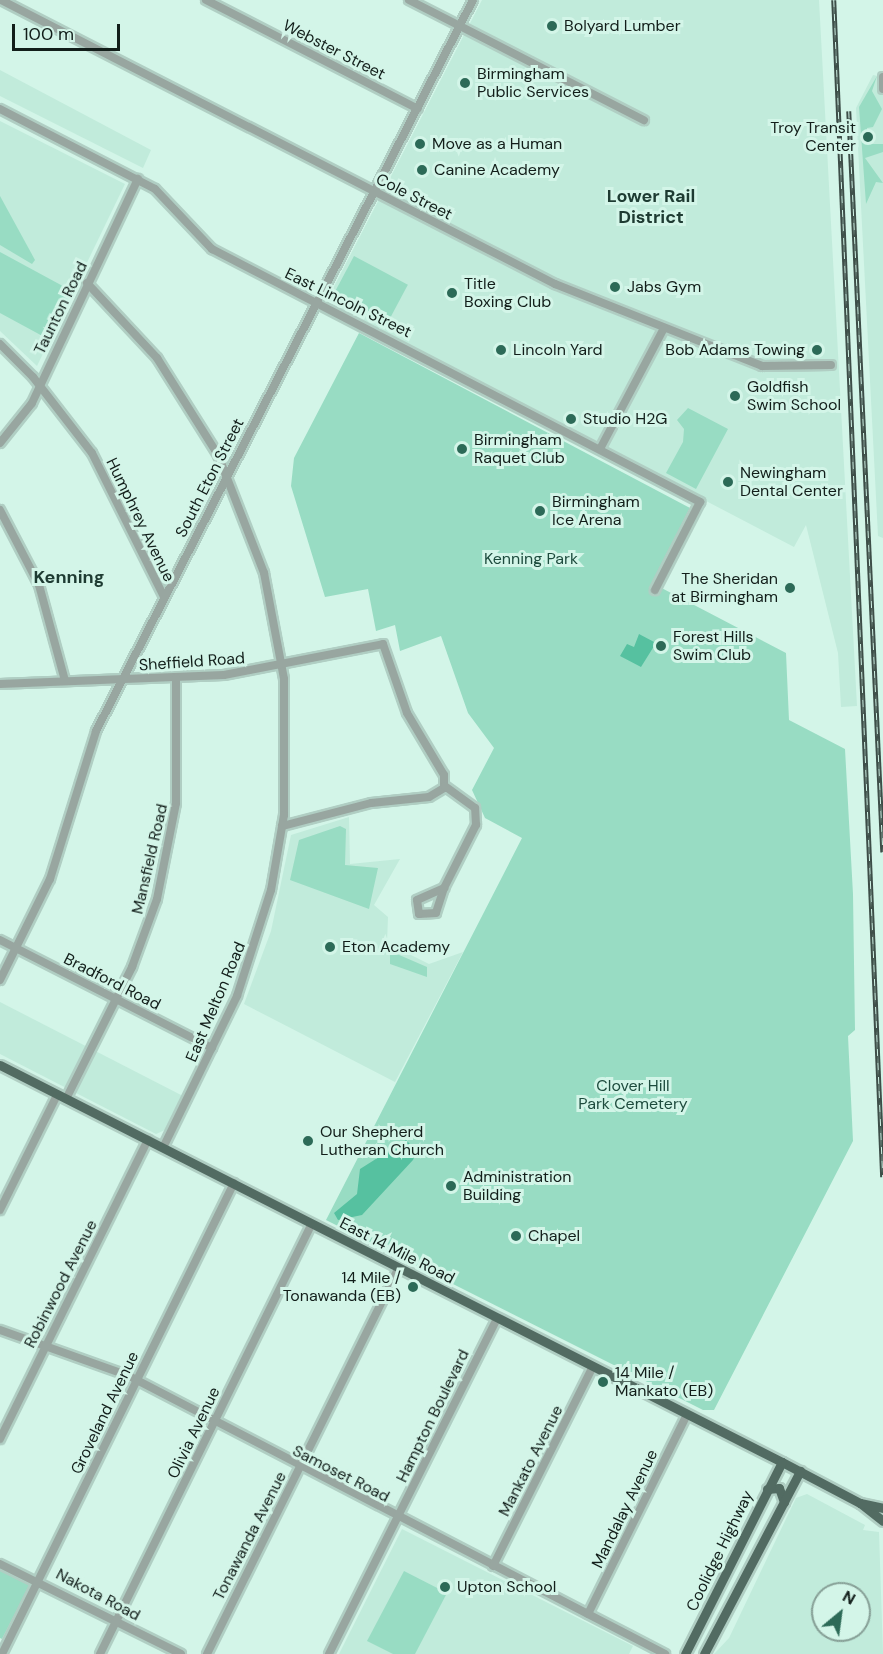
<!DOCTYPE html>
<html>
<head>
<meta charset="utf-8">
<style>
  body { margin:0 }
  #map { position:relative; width:883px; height:1654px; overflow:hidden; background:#d3f5e8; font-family:"DM Sans",sans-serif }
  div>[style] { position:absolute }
  .built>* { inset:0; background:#c1ebdb }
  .green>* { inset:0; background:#98dcc3; transform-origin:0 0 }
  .water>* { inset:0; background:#56c1a0 }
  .roads { filter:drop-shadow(2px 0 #b0cec3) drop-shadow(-2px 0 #b0cec3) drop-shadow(0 2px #b0cec3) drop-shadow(0 -2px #b0cec3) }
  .minor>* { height:8px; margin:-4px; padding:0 4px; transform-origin:4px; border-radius:4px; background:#98a6a0 }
  .major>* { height:9px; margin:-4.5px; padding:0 4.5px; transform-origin:4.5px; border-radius:4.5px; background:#526b62 }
  .rail>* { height:4.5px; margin-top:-2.25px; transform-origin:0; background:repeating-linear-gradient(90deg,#d3f5e8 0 7px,#3d4e48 0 14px); box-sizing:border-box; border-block:2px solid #3d4e48 }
  .dots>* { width:16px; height:16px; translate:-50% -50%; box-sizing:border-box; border:3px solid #d3f5e8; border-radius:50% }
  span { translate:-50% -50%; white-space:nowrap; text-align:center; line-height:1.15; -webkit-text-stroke:6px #d3f5e8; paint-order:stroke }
  .poi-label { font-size:16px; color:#121e1a }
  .left { translate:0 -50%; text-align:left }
  .right { translate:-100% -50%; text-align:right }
  .street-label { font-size:16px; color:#121e1a }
  .park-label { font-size:16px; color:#1d4b3d }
  .neighbourhood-label { font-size:18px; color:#1e3b32; font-weight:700 }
  .north { position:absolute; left:811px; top:1582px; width:60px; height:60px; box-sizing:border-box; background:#d3f5e8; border:2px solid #869f96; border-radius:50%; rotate:29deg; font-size:16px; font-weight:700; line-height:24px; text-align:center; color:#121e1a }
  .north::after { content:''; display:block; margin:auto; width:21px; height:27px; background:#2c6a57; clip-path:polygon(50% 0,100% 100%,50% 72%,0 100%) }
  .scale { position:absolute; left:12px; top:24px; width:108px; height:27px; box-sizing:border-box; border:3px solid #121e1a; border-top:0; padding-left:8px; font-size:18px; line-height:21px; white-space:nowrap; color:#121e1a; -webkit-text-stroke:4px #d3f5e8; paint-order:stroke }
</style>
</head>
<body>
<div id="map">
  <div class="built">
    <div style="clip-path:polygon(482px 0,819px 0,857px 706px,841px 707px,838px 653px,806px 525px,794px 547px,326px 302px)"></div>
    <div style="clip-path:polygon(0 70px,151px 150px,143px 168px,0 96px)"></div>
    <div style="clip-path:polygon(873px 75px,883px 77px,883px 538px,878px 536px,856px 108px)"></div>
    <div style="clip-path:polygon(0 121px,125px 184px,37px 366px,0 331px)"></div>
    <div style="clip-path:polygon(349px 817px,350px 864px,400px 859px,374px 905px,388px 917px,387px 943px,429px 964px,463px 952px,395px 1082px,244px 1004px,271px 931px,291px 835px)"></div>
    <div style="clip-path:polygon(0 1002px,183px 1096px,165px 1130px,156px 1134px,0 1054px)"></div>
    <div style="clip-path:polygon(evenodd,807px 1494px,865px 1525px,863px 1530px,879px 1532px,883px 1654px,714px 1654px,729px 1638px,796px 1498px,807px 1494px,823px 1594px,859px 1594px,859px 1630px,823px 1630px,823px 1594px)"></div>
    <div style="clip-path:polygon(402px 1529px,633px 1646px,629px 1654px,339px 1654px)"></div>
  </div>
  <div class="green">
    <div style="clip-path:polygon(877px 76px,872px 91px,882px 109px,873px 127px,867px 128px,868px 144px,883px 144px,883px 152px,865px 158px,883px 183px,876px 182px,866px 204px,859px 107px)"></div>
    <div style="clip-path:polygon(0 196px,35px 260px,32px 264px,0 245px)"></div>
    <div style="clip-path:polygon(0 252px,72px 291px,48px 339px,0 313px)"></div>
    <div style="left:354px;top:256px;width:61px;height:46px;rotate:28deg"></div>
    <div style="clip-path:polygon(359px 333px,690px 508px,652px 583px,786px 653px,789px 720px,845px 749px,853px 894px,855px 1030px,848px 1036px,853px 1141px,714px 1410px,703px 1410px,326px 1220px,522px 838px,485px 818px,472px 790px,494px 748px,468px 713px,441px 636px,400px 651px,395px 625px,376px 631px,368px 589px,325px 597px,291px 486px,294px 458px)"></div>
    <div style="clip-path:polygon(688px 408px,728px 429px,696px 489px,666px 473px,683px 442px,684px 429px,677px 420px)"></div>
    <div style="clip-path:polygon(340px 826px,346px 829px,345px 865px,378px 868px,369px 909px,290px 880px,299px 840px)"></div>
    <div style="clip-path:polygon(390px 951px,427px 967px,427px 977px,390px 964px)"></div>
    <div style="clip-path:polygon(0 1570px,30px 1585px,2px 1639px,0 1638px)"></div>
    <div style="clip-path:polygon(404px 1571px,447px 1593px,415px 1654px,393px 1654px,367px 1641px)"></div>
  </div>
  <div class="water">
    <div style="clip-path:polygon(639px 634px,656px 643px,641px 667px,620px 656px,627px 644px,634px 647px)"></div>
    <div style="clip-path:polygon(406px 1140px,417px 1151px,413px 1160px,362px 1215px,338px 1220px,334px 1213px,357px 1194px,360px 1169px)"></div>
  </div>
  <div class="roads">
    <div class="minor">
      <div style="left:1px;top:0;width:623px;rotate:27.14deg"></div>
      <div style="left:555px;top:284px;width:223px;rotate:21.6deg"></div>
      <div style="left:762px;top:366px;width:69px;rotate:-0.8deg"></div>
      <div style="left:206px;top:0;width:238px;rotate:27.2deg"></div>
      <div style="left:409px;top:0;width:264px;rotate:27.1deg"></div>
      <div style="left:883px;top:77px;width:12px;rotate:90deg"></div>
      <div style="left:0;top:109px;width:174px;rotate:27.3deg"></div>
      <div style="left:155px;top:189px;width:83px;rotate:46.5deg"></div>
      <div style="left:212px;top:249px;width:550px;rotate:27.4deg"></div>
      <div style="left:700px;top:502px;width:99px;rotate:117.1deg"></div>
      <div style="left:87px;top:283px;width:103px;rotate:47deg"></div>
      <div style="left:157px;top:358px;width:115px;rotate:57.8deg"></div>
      <div style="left:218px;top:455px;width:127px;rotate:68.7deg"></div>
      <div style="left:264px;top:573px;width:108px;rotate:79.3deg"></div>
      <div style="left:284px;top:679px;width:136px;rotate:90deg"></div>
      <div style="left:284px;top:815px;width:76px;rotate:99.8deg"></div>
      <div style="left:271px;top:890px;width:111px;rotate:107.8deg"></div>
      <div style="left:237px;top:996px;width:169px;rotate:116deg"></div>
      <div style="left:0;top:344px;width:47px;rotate:45deg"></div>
      <div style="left:33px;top:377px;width:96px;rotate:52.2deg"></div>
      <div style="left:92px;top:453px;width:161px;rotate:63.4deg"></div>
      <div style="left:0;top:443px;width:51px;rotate:-51.3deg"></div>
      <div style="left:32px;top:403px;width:248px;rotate:-64.7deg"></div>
      <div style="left:600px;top:449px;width:137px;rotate:-62.1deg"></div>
      <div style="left:0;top:510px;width:85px;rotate:62.5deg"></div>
      <div style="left:39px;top:585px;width:99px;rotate:74.8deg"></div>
      <div style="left:0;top:684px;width:224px;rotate:-2.3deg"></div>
      <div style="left:224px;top:675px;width:162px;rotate:-11deg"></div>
      <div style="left:383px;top:644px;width:73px;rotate:70.8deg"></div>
      <div style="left:407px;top:713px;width:72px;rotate:59.2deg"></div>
      <div style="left:444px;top:775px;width:13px;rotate:90deg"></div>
      <div style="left:444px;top:788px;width:17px;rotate:149deg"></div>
      <div style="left:429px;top:797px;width:58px;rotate:174.1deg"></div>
      <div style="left:371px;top:803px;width:92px;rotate:165.5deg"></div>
      <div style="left:444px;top:888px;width:26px;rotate:108deg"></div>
      <div style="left:436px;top:913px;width:17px;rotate:177deg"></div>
      <div style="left:419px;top:914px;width:14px;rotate:-98deg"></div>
      <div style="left:417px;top:900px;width:30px;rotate:-24deg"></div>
      <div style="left:444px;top:888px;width:71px;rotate:-63.1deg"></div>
      <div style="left:476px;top:825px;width:17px;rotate:-93deg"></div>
      <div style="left:475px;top:808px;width:37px;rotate:-144deg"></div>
      <div style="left:0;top:940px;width:238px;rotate:27deg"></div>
      <div style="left:0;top:980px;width:113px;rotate:-63.7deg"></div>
      <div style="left:50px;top:879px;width:155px;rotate:-72.7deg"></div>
      <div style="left:96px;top:731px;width:822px;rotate:-62.72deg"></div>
      <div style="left:66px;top:1099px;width:148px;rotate:-63.4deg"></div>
      <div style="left:132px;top:967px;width:72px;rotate:-69.8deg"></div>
      <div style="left:157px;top:899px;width:98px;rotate:-78.8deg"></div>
      <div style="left:176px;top:803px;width:125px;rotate:-90deg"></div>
      <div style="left:0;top:1210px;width:128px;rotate:-63.6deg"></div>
      <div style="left:0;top:1330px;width:137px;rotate:19.6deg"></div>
      <div style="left:129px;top:1376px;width:604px;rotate:27.41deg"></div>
      <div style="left:0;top:1439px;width:334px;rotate:-63.7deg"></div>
      <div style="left:0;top:1564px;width:202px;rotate:26.4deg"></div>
      <div style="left:493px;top:1566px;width:221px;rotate:-63.4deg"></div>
      <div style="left:588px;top:1614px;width:222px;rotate:-63.6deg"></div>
      <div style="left:2px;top:1654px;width:525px;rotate:-63.78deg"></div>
      <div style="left:100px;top:1654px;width:479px;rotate:-63.8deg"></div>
      <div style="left:207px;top:1654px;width:430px;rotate:-63.6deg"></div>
      <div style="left:329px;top:1654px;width:375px;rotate:-63.4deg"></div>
    </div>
    <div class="major">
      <div style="left:0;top:1065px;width:877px;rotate:26.92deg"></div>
      <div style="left:782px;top:1462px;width:88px;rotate:27.7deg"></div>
      <div style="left:860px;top:1503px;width:29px;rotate:38deg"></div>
      <div style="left:767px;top:1489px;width:12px;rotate:-5deg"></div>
      <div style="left:779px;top:1488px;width:15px;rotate:70deg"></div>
      <div style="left:860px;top:1503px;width:24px;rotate:12deg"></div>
      <div style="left:685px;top:1654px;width:215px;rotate:-63.2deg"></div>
      <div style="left:704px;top:1654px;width:207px;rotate:-62.3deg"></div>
    </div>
  </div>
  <div class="rail">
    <div style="left:834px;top:0;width:1178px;rotate:87.62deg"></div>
    <div style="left:849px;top:111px;width:742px;rotate:87.37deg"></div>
  </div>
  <div class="dots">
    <div style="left:552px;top:26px;background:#2c6a57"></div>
    <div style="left:465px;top:83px;background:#2c6a57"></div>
    <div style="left:868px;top:137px;background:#2c6a57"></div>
    <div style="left:420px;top:144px;background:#2c6a57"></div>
    <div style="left:422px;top:170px;background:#2c6a57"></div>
    <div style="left:615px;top:287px;background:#2c6a57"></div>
    <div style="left:452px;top:293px;background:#2c6a57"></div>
    <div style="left:501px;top:350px;background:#2c6a57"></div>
    <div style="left:817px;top:350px;background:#2c6a57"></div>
    <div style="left:735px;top:396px;background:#2c6a57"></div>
    <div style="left:571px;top:419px;background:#2c6a57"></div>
    <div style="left:462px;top:449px;background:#2c6a57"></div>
    <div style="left:728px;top:482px;background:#2c6a57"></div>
    <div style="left:540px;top:511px;background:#2c6a57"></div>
    <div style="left:790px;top:588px;background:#2c6a57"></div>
    <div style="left:661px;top:646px;background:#2c6a57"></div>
    <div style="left:330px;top:947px;background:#2c6a57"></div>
    <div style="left:308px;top:1141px;background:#2c6a57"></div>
    <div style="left:451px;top:1186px;background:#2c6a57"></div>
    <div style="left:516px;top:1236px;background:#2c6a57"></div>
    <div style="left:413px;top:1287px;background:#2c6a57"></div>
    <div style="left:603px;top:1382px;background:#2c6a57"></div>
    <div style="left:445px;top:1587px;background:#2c6a57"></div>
  </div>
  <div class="poi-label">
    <span class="left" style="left:564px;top:26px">Bolyard Lumber</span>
    <span class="left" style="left:477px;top:83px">Birmingham<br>Public Services</span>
    <span class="right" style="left:856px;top:137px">Troy Transit<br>Center</span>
    <span class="left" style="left:432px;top:144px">Move as a Human</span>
    <span class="left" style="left:434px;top:170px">Canine Academy</span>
    <span class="left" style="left:464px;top:293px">Title<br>Boxing Club</span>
    <span class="left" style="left:627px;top:287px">Jabs Gym</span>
    <span class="left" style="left:513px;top:350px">Lincoln Yard</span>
    <span class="right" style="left:805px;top:350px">Bob Adams Towing</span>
    <span class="left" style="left:747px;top:396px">Goldfish<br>Swim School</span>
    <span class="left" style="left:583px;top:419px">Studio H2G</span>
    <span class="left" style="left:474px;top:449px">Birmingham<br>Raquet Club</span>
    <span class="left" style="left:740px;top:482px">Newingham<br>Dental Center</span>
    <span class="left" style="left:552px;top:511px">Birmingham<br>Ice Arena</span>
    <span class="right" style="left:778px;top:588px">The Sheridan<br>at Birmingham</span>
    <span class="left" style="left:673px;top:646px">Forest Hills<br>Swim Club</span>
    <span class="left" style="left:342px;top:947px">Eton Academy</span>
    <span class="left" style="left:320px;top:1141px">Our Shepherd<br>Lutheran Church</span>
    <span class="left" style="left:463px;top:1186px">Administration<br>Building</span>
    <span class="left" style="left:528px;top:1236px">Chapel</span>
    <span class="right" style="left:401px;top:1287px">14 Mile /<br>Tonawanda (EB)</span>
    <span class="left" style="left:615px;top:1382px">14 Mile /<br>Mankato (EB)</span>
    <span class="left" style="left:457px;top:1587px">Upton School</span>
  </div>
  <div class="street-label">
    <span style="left:334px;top:50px;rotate:27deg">Webster Street</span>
    <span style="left:414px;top:197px;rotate:27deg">Cole Street</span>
    <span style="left:348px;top:303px;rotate:26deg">East Lincoln Street</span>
    <span style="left:61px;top:308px;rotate:-64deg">Taunton Road</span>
    <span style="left:210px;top:478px;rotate:-63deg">South Eton Street</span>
    <span style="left:140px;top:520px;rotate:64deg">Humphrey Avenue</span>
    <span style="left:192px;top:662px;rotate:-4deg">Sheffield Road</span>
    <span style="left:150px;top:859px;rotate:-77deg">Mansfield Road</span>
    <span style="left:112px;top:982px;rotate:27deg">Bradford Road</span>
    <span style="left:216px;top:1002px;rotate:-67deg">East Melton Road</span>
    <span style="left:397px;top:1251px;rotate:27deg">East 14 Mile Road</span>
    <span style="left:61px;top:1284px;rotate:-63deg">Robinwood Avenue</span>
    <span style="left:105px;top:1413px;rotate:-64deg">Groveland Avenue</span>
    <span style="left:433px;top:1416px;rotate:-64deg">Hampton Boulevard</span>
    <span style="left:194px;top:1433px;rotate:-64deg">Olivia Avenue</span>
    <span style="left:531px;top:1461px;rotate:-63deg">Mankato Avenue</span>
    <span style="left:341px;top:1474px;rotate:27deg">Samoset Road</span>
    <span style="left:625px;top:1509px;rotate:-64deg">Mandalay Avenue</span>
    <span style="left:250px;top:1536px;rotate:-63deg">Tonawanda Avenue</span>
    <span style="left:720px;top:1551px;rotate:-64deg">Coolidge Highway</span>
    <span style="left:98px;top:1595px;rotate:28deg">Nakota Road</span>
  </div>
  <div class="park-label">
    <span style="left:531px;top:559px">Kenning Park</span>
    <span style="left:633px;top:1095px">Clover Hill<br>Park Cemetery</span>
  </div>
  <div class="neighbourhood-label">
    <span style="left:651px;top:207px">Lower Rail<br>District</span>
    <span style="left:69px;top:577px">Kenning</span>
  </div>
  <div class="north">N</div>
  <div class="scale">100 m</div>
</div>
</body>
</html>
